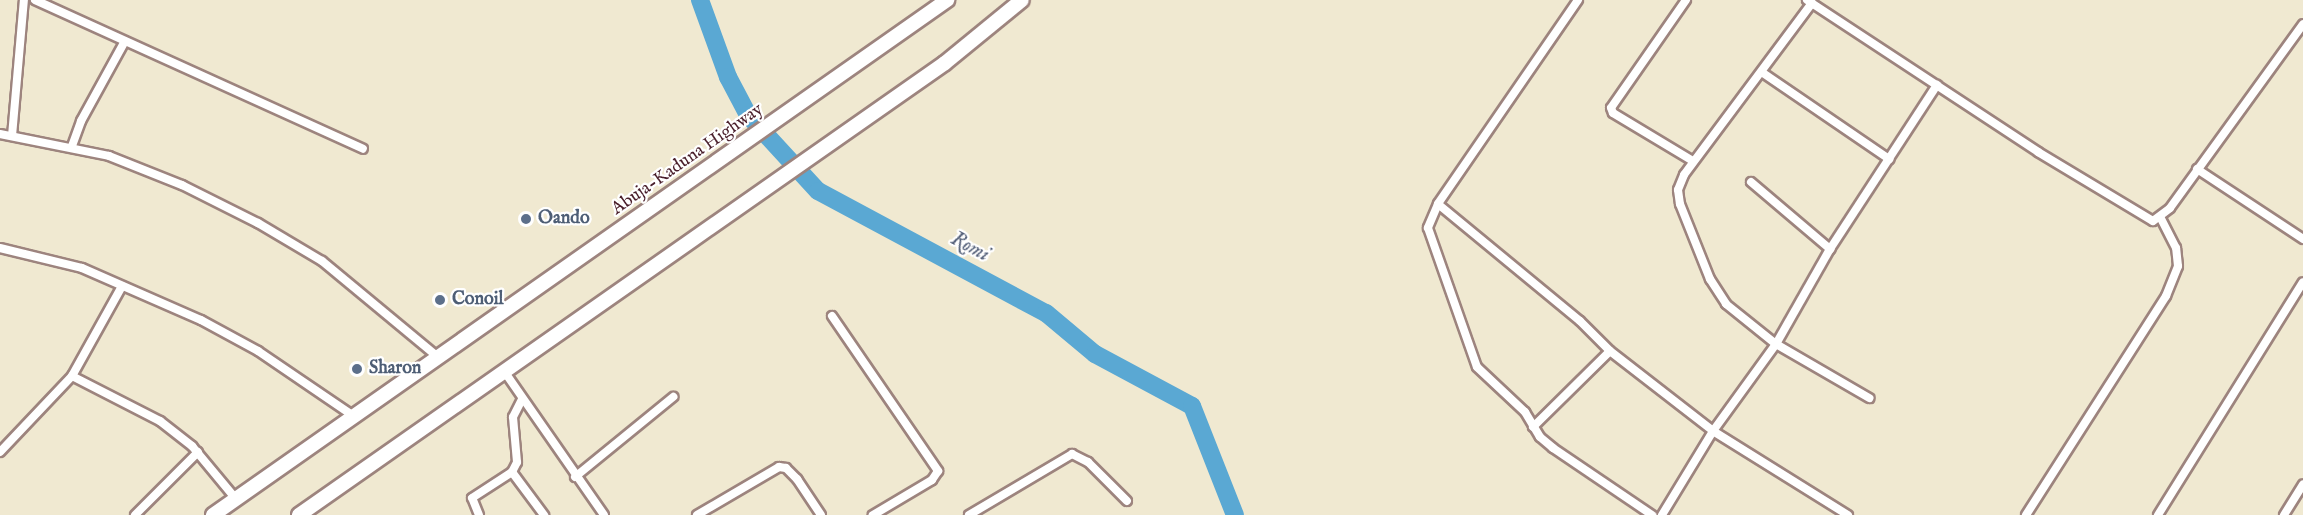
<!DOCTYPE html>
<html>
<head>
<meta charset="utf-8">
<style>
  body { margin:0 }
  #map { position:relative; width:2303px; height:515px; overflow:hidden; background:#f0e9d1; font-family:"IM FELL English",serif }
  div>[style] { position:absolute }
  .river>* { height:18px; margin:-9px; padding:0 9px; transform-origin:9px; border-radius:9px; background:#5aa8d3 }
  .roads { filter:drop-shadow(2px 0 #9d847e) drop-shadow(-2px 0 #9d847e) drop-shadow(0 2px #9d847e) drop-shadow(0 -2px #9d847e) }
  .minor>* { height:8px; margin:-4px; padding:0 4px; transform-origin:4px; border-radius:4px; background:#fff }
  .trunk>* { height:14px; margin:-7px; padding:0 7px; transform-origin:7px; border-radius:7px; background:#fff }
  .dots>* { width:16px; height:16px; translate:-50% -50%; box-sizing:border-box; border:3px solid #fff; border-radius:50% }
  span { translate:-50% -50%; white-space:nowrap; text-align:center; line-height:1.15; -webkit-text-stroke:4.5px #fff; paint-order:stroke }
  .street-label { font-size:18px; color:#4a1f2b }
  .service-label { font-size:18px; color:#4e5e75; font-weight:700 }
  .left { translate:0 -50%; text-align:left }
  .water-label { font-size:20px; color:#515d77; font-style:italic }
</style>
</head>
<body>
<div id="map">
  <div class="river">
    <div style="left:700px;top:0;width:82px;rotate:70deg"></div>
    <div style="left:728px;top:77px;width:43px;rotate:62.2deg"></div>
    <div style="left:748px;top:115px;width:103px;rotate:47.4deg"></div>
    <div style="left:818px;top:191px;width:259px;rotate:28.2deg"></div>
    <div style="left:1046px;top:313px;width:64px;rotate:39.9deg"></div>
    <div style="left:1095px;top:354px;width:110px;rotate:28.2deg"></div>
    <div style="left:1192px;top:406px;width:117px;rotate:68.5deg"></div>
  </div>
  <div class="roads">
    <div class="minor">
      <div style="left:35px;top:0;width:360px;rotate:24.4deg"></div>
      <div style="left:1578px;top:0;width:247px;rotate:124.5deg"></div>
      <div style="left:1438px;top:204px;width:26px;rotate:113deg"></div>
      <div style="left:1428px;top:228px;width:147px;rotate:70.6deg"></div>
      <div style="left:1477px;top:367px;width:66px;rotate:43.2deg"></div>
      <div style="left:1525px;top:412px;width:29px;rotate:59deg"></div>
      <div style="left:1540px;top:437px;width:17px;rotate:40deg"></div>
      <div style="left:1553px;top:448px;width:120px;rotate:34.1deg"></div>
      <div style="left:1686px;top:0;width:131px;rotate:124.8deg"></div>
      <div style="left:1611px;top:108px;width:5px;rotate:68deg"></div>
      <div style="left:1613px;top:113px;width:93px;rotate:31deg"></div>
      <div style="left:1807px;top:0;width:277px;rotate:33.3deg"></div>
      <div style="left:2038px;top:152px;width:134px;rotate:31deg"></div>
      <div style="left:2153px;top:221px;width:21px;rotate:-37deg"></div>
      <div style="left:2170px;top:208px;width:227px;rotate:-54.1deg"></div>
      <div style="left:1812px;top:3px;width:214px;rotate:126.7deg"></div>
      <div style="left:1684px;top:175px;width:16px;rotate:112deg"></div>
      <div style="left:1678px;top:190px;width:14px;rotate:82deg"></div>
      <div style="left:1680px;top:204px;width:81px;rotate:68.2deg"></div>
      <div style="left:1710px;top:279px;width:30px;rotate:57deg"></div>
      <div style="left:1726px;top:304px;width:64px;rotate:38.7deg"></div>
      <div style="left:1776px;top:344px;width:108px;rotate:30.1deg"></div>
      <div style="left:1763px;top:73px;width:153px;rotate:34.3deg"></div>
      <div style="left:0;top:134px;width:111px;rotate:11.4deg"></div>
      <div style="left:109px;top:156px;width:79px;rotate:21.7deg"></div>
      <div style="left:182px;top:185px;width:85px;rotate:26.6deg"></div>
      <div style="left:258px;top:223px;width:74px;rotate:30.7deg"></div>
      <div style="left:322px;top:261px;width:151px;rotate:39.6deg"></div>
      <div style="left:12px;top:136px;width:137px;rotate:-85deg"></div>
      <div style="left:72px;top:146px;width:27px;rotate:-70deg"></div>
      <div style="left:81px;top:121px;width:91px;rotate:-61.2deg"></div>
      <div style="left:2197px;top:169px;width:127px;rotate:33.4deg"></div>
      <div style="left:1751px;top:182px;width:104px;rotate:40.3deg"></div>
      <div style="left:1438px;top:204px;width:184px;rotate:39.5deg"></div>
      <div style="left:1580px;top:321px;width:42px;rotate:45deg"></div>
      <div style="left:1610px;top:351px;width:130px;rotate:37.8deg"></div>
      <div style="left:1713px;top:431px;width:159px;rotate:31.9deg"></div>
      <div style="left:0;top:248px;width:84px;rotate:13.7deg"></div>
      <div style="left:82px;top:268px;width:130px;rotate:23.6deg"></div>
      <div style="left:201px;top:320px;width:65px;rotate:28.5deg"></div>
      <div style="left:258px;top:351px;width:114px;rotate:34.2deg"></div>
      <div style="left:832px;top:316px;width:188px;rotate:55.6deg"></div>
      <div style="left:938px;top:471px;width:11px;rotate:124deg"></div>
      <div style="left:932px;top:480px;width:69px;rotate:149.3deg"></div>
      <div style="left:504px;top:371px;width:175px;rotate:55.2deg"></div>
      <div style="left:72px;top:376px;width:99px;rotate:27.1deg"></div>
      <div style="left:160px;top:421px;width:41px;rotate:38deg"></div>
      <div style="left:192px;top:446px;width:69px;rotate:50.3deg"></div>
      <div style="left:1533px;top:427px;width:108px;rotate:-44.6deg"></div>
      <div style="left:0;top:452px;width:105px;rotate:-46.5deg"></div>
      <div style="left:72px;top:376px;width:103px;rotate:-60.9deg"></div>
      <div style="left:512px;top:472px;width:54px;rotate:53.3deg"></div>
      <div style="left:575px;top:477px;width:127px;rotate:-39.2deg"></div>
      <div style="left:135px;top:515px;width:89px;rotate:-45deg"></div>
      <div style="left:479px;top:515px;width:18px;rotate:-112deg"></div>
      <div style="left:472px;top:498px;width:48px;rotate:-33deg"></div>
      <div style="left:512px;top:472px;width:11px;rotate:-63deg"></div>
      <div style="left:517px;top:462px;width:45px;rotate:-95.1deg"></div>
      <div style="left:513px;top:417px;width:20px;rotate:-63deg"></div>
      <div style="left:697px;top:515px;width:95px;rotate:-30.3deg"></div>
      <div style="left:779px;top:467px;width:7px;rotate:8deg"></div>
      <div style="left:786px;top:468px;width:16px;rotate:45deg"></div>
      <div style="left:797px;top:479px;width:43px;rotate:56.3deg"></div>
      <div style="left:969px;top:515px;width:120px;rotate:-30.6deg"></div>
      <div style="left:1072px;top:454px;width:18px;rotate:27deg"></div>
      <div style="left:1088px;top:462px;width:55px;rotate:45deg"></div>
      <div style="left:1662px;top:515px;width:98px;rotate:-58.7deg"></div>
      <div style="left:1713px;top:431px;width:107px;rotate:-54.1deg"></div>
      <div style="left:1776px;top:344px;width:109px;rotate:-60.4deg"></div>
      <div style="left:1830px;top:249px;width:196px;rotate:-56.9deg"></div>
      <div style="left:2026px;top:515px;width:260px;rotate:-57.4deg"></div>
      <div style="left:2166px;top:296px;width:32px;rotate:-68deg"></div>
      <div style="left:2178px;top:266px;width:18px;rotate:-96deg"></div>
      <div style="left:2176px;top:248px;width:34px;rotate:-117deg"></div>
      <div style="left:2158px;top:515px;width:274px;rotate:-58.1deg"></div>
      <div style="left:2284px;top:515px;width:36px;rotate:-58deg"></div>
    </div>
    <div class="trunk">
      <div style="left:213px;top:515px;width:897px;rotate:-35.05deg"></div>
      <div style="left:299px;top:515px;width:788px;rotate:-34.98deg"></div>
      <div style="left:945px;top:63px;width:99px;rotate:-39.3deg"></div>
    </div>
  </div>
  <div class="dots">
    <div style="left:526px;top:219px;background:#5c6f8a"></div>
    <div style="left:440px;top:300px;background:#5c6f8a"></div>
    <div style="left:357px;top:369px;background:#5c6f8a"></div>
  </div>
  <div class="street-label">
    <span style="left:688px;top:160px;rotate:-35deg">Abuja-Kaduna Highway</span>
  </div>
  <div class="service-label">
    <span class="left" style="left:538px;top:219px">Oando</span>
    <span class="left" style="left:452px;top:300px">Conoil</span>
    <span class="left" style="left:369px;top:369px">Sharon</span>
  </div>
  <div class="water-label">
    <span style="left:970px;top:247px;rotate:28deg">Romi</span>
  </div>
</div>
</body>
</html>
